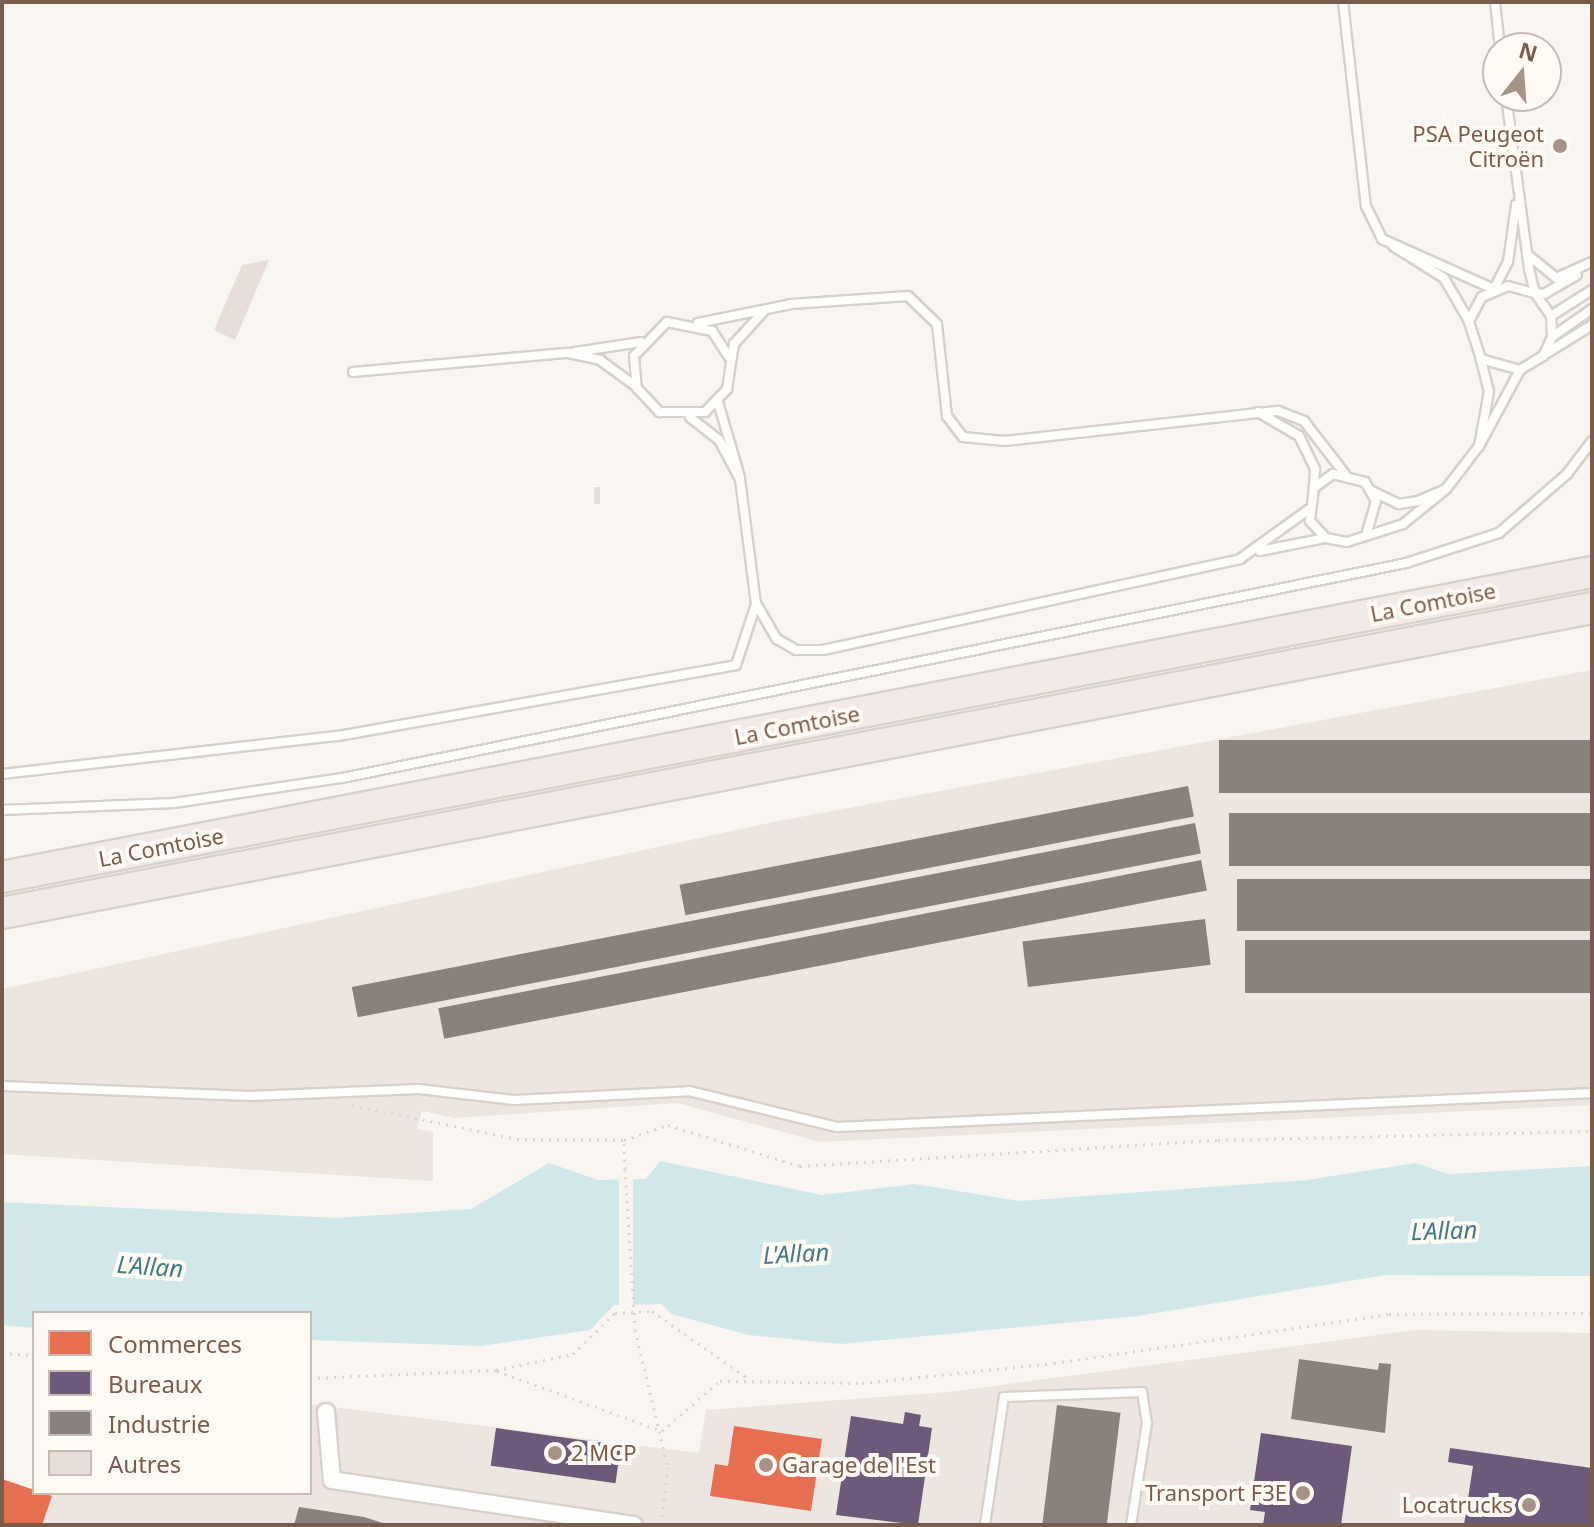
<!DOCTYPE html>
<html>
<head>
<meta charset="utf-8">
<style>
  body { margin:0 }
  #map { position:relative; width:1594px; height:1527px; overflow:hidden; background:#f9f5f0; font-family:"Noto Sans",sans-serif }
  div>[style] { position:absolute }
  .industrial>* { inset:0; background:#ede5e0 }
  .water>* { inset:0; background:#d0e8ea }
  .pier>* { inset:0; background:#f9f5f0; transform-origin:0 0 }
  .shops>* { inset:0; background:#e76f51 }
  .offices>* { inset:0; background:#6d597a; transform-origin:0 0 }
  .industry>* { inset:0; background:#8a817c; transform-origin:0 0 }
  .building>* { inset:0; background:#e6ded7; transform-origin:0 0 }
  .path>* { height:3px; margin-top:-1.5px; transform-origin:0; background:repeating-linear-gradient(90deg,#dcd5d0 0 2px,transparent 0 8px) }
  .roads { filter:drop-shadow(2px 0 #d7d1cb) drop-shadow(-2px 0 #d7d1cb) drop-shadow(0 2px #d7d1cb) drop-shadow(0 -2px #d7d1cb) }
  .lane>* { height:8px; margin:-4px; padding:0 4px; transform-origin:4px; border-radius:4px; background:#fefefd }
  .street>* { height:16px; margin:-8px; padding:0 8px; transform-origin:8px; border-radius:8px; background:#fefefd }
  .highway>* { height:30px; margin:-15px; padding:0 15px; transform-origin:15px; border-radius:15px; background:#f2eae7 }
  .path-bridge>* { height:3px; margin-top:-1.5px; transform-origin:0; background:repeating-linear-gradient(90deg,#dcd5d0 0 2px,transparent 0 8px) }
  .dots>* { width:22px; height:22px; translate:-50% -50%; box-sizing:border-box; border:4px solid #fffaf3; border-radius:50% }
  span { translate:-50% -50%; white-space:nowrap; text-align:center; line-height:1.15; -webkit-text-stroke:8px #fffaf3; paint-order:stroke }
  .poi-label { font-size:22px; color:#7a5c4d }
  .right { translate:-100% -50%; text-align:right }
  .left { translate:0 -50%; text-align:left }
  .street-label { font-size:22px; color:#7a5c4d }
  .water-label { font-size:24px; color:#437c86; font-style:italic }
  .frame { position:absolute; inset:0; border:4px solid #7a5c4d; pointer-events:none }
  .legend { position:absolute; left:32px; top:1311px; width:280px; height:184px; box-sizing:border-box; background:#fffaf3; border:2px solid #cabbb1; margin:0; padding:10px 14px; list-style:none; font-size:24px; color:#7a5c4d }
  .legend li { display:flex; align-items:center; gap:16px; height:40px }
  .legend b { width:40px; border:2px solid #cabbb1 }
  .north { position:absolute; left:1482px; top:32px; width:80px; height:80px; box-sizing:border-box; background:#fffaf3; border:2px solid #cabbb1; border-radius:50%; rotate:17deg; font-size:22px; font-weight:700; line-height:32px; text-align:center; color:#7a5c4d }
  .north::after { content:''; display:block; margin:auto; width:28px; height:36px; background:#a69286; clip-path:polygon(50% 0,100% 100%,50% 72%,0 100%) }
</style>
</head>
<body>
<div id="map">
  <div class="industrial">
    <div style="clip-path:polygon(1592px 670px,1592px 1105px,820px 1142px,677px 1103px,455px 1118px,422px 1111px,417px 1129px,433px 1132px,433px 1181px,2px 1154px,2px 989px,773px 822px)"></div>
    <div style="clip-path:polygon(1415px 1330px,1592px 1333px,1592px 1525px,2px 1525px,2px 1479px,34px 1493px,310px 1493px,310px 1404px,699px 1453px,706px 1410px,948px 1392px)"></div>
  </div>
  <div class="water">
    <div style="clip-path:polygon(660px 1161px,822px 1195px,914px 1184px,1019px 1201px,1307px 1180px,1416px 1163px,1448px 1174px,1592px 1166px,1592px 1276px,1385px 1275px,1138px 1316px,841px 1344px,749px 1335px,671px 1314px,662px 1304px,614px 1305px,590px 1330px,481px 1346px,310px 1340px,310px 1313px,34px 1313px,34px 1328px,2px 1325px,2px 1202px,335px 1218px,471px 1209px,549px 1163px,598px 1180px,646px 1179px)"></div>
  </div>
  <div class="pier">
    <div style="left:619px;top:1175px;width:14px;height:134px"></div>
  </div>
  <div class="shops">
    <div style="clip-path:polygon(734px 1426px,822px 1439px,811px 1511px,710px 1496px,715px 1464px,728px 1466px)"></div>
    <div style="clip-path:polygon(2px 1479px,52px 1496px,42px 1525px,2px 1525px)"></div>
  </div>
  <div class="offices">
    <div style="clip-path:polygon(905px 1412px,921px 1415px,919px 1426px,932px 1428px,918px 1525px,836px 1515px,851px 1416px,903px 1424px)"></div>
    <div style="left:496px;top:1428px;width:126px;height:38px;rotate:8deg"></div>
    <div style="clip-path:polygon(1261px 1433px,1352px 1446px,1341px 1525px,1263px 1525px,1265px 1512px,1250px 1510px)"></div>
    <div style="clip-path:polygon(1450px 1448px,1592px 1468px,1592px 1525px,1464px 1525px,1473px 1466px,1448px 1462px)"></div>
  </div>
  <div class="industry">
    <div style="left:1592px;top:740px;width:53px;height:373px;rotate:90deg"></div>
    <div style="left:1188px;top:786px;width:31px;height:518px;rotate:79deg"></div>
    <div style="left:1592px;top:813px;width:53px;height:363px;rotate:90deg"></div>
    <div style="left:1195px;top:823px;width:31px;height:859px;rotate:79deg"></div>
    <div style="left:1201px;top:860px;width:31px;height:777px;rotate:79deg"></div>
    <div style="left:1592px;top:879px;width:52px;height:355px;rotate:90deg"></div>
    <div style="left:1205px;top:919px;width:46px;height:184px;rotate:83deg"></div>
    <div style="left:1592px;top:940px;width:53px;height:347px;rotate:90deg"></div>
    <div style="clip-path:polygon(1299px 1359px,1378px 1370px,1379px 1363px,1391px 1364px,1385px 1433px,1291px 1419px)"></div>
    <div style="left:1057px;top:1405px;width:64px;height:121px;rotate:7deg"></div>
    <div style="clip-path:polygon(299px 1507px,364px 1517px,389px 1525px,294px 1525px)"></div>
  </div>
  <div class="building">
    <div style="clip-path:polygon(269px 260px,235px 340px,214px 330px,242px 265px)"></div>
    <div style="left:594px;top:487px;width:6px;height:17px"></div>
  </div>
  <div class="path">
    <div style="left:352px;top:1105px;width:168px;rotate:11.6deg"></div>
    <div style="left:517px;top:1139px;width:107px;rotate:0.5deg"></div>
    <div style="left:625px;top:1169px;width:29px;rotate:-92deg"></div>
    <div style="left:624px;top:1140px;width:46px;rotate:-18.8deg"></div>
    <div style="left:668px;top:1125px;width:138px;rotate:17.3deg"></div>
    <div style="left:800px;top:1166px;width:419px;rotate:-3.6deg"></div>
    <div style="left:1218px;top:1140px;width:374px;rotate:-1.4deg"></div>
    <div style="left:635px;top:1330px;width:141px;rotate:76.5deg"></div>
    <div style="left:668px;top:1467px;width:58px;rotate:96.9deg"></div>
    <div style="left:2px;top:1353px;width:32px;rotate:4deg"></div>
    <div style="left:497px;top:1371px;width:176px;rotate:20deg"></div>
    <div style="left:310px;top:1378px;width:186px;rotate:-2.5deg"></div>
    <div style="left:496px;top:1370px;width:79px;rotate:-11.7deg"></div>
    <div style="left:573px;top:1354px;width:59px;rotate:-44.3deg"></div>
    <div style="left:615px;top:1313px;width:37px;rotate:-3deg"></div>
    <div style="left:652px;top:1311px;width:115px;rotate:35.1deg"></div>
    <div style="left:662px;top:1431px;width:77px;rotate:-40.8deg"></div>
    <div style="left:720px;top:1381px;width:142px;rotate:0.8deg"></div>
    <div style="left:862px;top:1383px;width:193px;rotate:-5.9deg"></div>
    <div style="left:1054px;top:1363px;width:339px;rotate:-8.3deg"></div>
    <div style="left:1389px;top:1314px;width:203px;rotate:-0.3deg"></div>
  </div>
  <div class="roads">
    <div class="lane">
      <div style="left:1343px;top:2px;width:205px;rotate:83.6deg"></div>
      <div style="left:1366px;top:206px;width:37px;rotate:64deg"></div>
      <div style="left:1382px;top:239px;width:123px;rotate:24.1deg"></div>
      <div style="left:1494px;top:289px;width:30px;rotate:-63deg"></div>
      <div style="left:1508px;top:262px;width:58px;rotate:-82deg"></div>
      <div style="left:1495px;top:2px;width:46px;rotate:83.8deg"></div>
      <div style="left:1506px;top:96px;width:175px;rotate:82.4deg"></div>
      <div style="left:1529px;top:269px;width:25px;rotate:76deg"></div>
      <div style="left:1535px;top:293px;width:28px;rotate:55deg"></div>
      <div style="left:1551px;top:316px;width:21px;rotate:87deg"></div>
      <div style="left:1552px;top:337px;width:21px;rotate:115deg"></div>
      <div style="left:1543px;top:356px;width:27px;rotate:149deg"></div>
      <div style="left:1520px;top:370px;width:41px;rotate:-164.2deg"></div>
      <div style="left:1481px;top:359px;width:40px;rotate:-108deg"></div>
      <div style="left:1469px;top:321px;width:27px;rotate:-62deg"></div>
      <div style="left:1482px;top:297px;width:28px;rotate:-23deg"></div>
      <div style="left:1508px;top:286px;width:28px;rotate:15deg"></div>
      <div style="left:1535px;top:293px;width:9px;rotate:6deg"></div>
      <div style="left:1544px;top:294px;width:38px;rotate:-30deg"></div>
      <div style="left:1393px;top:246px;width:60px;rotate:32.1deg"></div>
      <div style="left:1444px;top:278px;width:50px;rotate:59.8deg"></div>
      <div style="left:1528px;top:255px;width:36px;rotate:39deg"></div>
      <div style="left:1556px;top:278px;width:39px;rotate:-24deg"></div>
      <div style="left:1551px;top:316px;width:49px;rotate:-32.4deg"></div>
      <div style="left:698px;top:323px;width:95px;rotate:-11.5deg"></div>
      <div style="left:791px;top:304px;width:117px;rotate:-3.9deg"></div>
      <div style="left:908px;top:296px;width:40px;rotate:44deg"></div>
      <div style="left:937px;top:324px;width:93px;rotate:83.8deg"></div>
      <div style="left:947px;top:416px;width:26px;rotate:53deg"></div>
      <div style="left:963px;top:437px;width:42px;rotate:5.4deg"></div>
      <div style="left:1005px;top:441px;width:275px;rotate:-6.3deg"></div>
      <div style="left:1278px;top:411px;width:28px;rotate:21deg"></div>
      <div style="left:1304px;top:421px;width:67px;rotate:52.3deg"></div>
      <div style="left:1552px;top:337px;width:49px;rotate:-35deg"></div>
      <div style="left:575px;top:352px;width:67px;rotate:-8.6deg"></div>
      <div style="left:1547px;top:353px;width:53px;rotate:-31.9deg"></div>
      <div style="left:729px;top:357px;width:31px;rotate:-123deg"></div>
      <div style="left:712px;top:331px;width:46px;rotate:-168.7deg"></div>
      <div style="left:667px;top:322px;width:47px;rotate:134.1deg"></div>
      <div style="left:634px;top:356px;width:32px;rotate:85deg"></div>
      <div style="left:637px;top:388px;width:33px;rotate:47deg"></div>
      <div style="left:659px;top:412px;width:46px"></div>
      <div style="left:705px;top:412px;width:32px;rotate:-46deg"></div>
      <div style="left:727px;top:389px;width:46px;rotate:-81.2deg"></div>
      <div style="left:734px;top:344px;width:43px;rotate:-47.8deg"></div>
      <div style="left:1481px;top:360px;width:32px;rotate:76deg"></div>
      <div style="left:1489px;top:391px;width:56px;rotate:100.3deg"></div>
      <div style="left:1479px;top:446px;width:86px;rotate:-61.7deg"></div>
      <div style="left:353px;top:372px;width:216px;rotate:-5.1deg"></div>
      <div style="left:568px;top:353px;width:33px;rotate:12deg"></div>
      <div style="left:600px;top:360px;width:42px;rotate:36.3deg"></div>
      <div style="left:718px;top:402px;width:78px;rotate:73.7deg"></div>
      <div style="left:1258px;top:412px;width:48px;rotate:30.3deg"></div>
      <div style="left:1299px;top:436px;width:37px;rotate:64deg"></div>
      <div style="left:1315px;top:469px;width:18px;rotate:93deg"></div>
      <div style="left:1372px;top:491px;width:30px;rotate:26deg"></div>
      <div style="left:1399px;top:504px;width:19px;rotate:-9deg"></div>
      <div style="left:1418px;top:501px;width:30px;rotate:-23deg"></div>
      <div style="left:1446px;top:489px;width:54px;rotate:-52.5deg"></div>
      <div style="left:1367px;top:532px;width:32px;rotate:-74deg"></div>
      <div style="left:1376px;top:501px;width:22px;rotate:-120deg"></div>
      <div style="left:1365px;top:482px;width:33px;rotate:-166deg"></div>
      <div style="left:1333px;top:474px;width:24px;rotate:144deg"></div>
      <div style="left:1314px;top:488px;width:33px;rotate:97deg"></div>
      <div style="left:1310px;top:521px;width:23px;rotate:47deg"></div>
      <div style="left:1326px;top:538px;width:21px;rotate:11deg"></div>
      <div style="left:1347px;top:542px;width:59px;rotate:-17.8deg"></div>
      <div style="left:1403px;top:524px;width:55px;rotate:-39.1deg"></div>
      <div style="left:1260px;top:551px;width:66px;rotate:-11.3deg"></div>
      <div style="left:757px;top:605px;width:39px;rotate:60deg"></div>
      <div style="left:777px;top:639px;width:22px;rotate:30deg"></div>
      <div style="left:796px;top:650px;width:27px"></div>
      <div style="left:823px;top:650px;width:427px;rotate:-12.3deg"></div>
      <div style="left:1240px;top:559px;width:84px;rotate:-35.8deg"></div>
      <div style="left:2px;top:774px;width:338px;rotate:-6.5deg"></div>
      <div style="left:338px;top:736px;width:404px;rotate:-10.1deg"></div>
      <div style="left:736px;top:665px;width:64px;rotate:-71.8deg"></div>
      <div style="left:756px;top:604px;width:126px;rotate:-97.3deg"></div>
      <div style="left:740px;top:479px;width:44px;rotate:-118.3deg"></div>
      <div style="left:719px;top:440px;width:37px;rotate:-142deg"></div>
      <div style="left:2px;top:810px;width:172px;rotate:-2.3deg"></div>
      <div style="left:174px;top:803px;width:170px;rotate:-8.5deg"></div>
      <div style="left:342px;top:778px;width:1086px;rotate:-11.42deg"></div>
      <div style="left:1406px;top:563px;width:98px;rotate:-17.9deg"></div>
      <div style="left:1499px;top:533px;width:90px;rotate:-40.9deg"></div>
      <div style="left:1567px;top:474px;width:41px;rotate:-52.9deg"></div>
      <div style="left:2px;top:1086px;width:248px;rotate:2.3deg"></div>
      <div style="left:250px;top:1096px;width:169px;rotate:-2.4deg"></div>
      <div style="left:419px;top:1089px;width:96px;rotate:6.6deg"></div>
      <div style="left:514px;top:1100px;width:175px;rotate:-2.9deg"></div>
      <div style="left:689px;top:1091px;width:152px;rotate:13.7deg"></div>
      <div style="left:837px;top:1127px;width:756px;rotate:-2.58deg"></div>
      <div style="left:985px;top:1525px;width:129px;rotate:-81.6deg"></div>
      <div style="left:1004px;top:1397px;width:138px;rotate:-2.1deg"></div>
      <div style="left:1142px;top:1392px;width:31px;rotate:81deg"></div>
      <div style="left:1147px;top:1423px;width:103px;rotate:98.9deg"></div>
    </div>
    <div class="street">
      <div style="left:326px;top:1412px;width:68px;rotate:85deg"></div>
      <div style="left:332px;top:1480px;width:305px;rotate:8.5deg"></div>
    </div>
    <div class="highway">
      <div style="left:2px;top:877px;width:1619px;rotate:-10.86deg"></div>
      <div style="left:2px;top:913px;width:1619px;rotate:-10.86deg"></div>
    </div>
  </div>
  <div class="path-bridge">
    <div style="left:625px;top:1169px;width:161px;rotate:86.4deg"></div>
  </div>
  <div class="dots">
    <div style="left:1560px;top:146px;background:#a69286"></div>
    <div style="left:555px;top:1453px;background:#a69286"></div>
    <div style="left:766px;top:1465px;background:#a69286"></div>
    <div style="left:1303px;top:1493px;background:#a69286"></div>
    <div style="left:1529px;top:1505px;background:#a69286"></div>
  </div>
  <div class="poi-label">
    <span class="right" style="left:1544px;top:146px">PSA Peugeot<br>Citroën</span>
    <span class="left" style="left:571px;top:1453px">2 MCP</span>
    <span class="left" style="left:782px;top:1465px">Garage de l'Est</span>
    <span class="right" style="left:1287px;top:1493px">Transport F3E</span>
    <span class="right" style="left:1513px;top:1505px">Locatrucks</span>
  </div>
  <div class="street-label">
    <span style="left:1433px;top:602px;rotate:-11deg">La Comtoise</span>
    <span style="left:797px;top:725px;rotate:-11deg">La Comtoise</span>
    <span style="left:161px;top:847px;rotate:-11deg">La Comtoise</span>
  </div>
  <div class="water-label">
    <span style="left:1444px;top:1230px;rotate:-2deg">L'Allan</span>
    <span style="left:796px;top:1253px;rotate:-3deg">L'Allan</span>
    <span style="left:150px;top:1266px;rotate:4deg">L'Allan</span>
  </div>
  <div class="frame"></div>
  <ul class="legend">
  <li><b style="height:22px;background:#e76f51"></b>Commerces</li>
  <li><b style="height:22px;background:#6d597a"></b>Bureaux</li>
  <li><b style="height:22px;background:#8a817c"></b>Industrie</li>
  <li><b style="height:22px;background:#e6ded7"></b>Autres</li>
  </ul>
  <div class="north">N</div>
</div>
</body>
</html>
